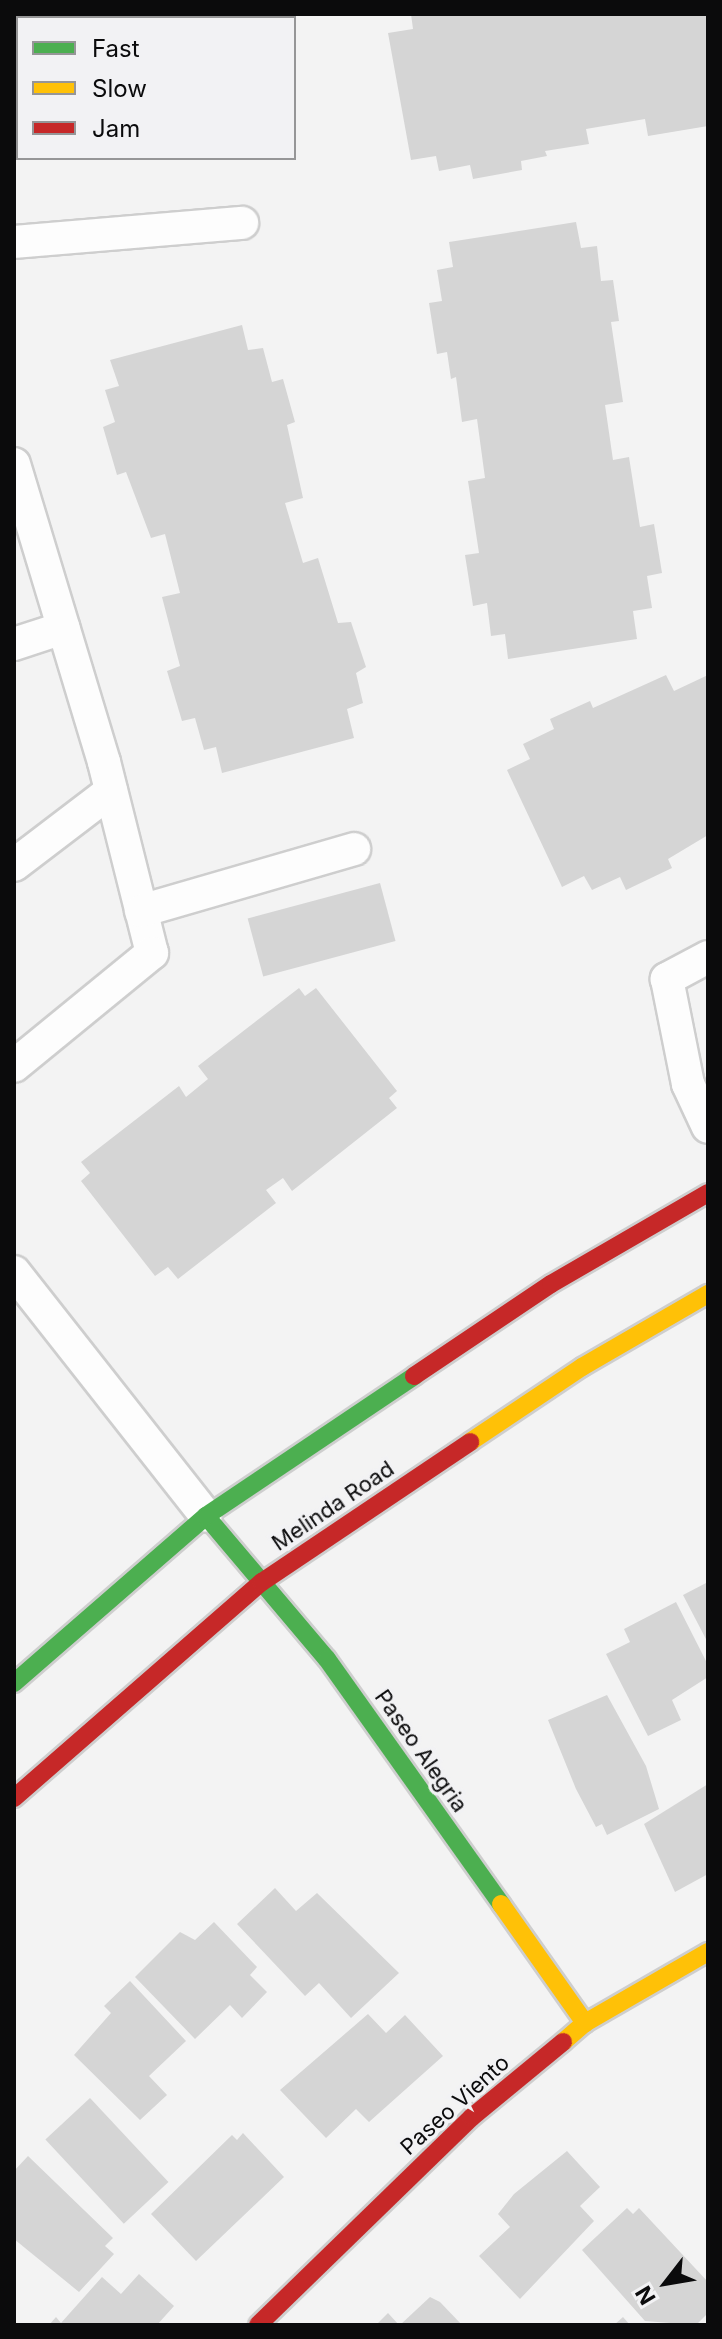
<!DOCTYPE html>
<html>
<head>
<meta charset="utf-8">
<style>
  body { margin:0 }
  #map { position:relative; width:722px; height:2339px; overflow:hidden; background:#f3f3f3; font-family:Inter,sans-serif }
  div>[style] { position:absolute }
  .building>* { inset:0; background:#d5d5d5; transform-origin:0 0 }
  .roads { filter:drop-shadow(2px 0 #cecece) drop-shadow(-2px 0 #cecece) drop-shadow(0 2px #cecece) drop-shadow(0 -2px #cecece) }
  .lane>* { height:32px; margin:-16px; padding:0 16px; transform-origin:16px; border-radius:16px; background:#fdfdfd }
  .fast>* { height:18px; margin:-9px; padding:0 9px; transform-origin:9px; border-radius:9px; background:#4caf50 }
  .slow>* { height:18px; margin:-9px; padding:0 9px; transform-origin:9px; border-radius:9px; background:#ffc107 }
  .jam>* { height:18px; margin:-9px; padding:0 9px; transform-origin:9px; border-radius:9px; background:#c62828 }
  span { translate:-50% -50%; white-space:nowrap; text-align:center; line-height:1.15; -webkit-text-stroke:7px #f2f2f4; paint-order:stroke }
  .street-label { font-size:22px; color:#0b0b0c }
  .frame { position:absolute; inset:0; border:16px solid #0b0b0c; pointer-events:none }
  .legend { position:absolute; left:16px; top:16px; width:280px; height:144px; box-sizing:border-box; background:#f2f2f4; border:2px solid #969697; margin:0; padding:10px 14px; list-style:none; font-size:24px; color:#0b0b0c }
  .legend li { display:flex; align-items:center; gap:16px; height:40px }
  .legend b { width:40px; border:2px solid #969697 }
  .north { position:absolute; left:626px; top:2243px; width:80px; height:80px; -webkit-text-stroke:6px #f2f2f4; paint-order:stroke; rotate:239deg; font-size:22px; font-weight:700; line-height:32px; text-align:center; color:#0b0b0c }
  .north::after { content:''; display:block; margin:auto; width:28px; height:36px; background:#0b0b0c; clip-path:polygon(50% 0,100% 100%,50% 72%,0 100%) }
</style>
</head>
<body>
<div id="map">
  <div class="building">
    <div style="left:76px;top:14px;width:199px;height:4px"></div>
    <div style="clip-path:polygon(411px 14px,708px 14px,708px 126px,648px 136px,645px 119px,586px 129px,589px 144px,545px 151px,547px 156px,521px 161px,522px 170px,473px 179px,470px 165px,439px 171px,436px 156px,411px 160px,388px 33px,413px 29px)"></div>
    <div style="clip-path:polygon(576px 222px,581px 248px,597px 246px,601px 281px,613px 280px,619px 321px,611px 322px,623px 402px,605px 405px,613px 460px,629px 457px,640px 527px,654px 524px,662px 573px,647px 576px,652px 608px,633px 611px,637px 639px,508px 659px,505px 634px,491px 636px,487px 603px,473px 606px,465px 555px,479px 553px,468px 481px,485px 478px,477px 419px,462px 422px,456px 377px,451px 379px,447px 352px,437px 354px,429px 303px,442px 301px,437px 270px,453px 267px,449px 242px)"></div>
    <div style="clip-path:polygon(242px 325px,248px 350px,263px 348px,272px 382px,283px 379px,295px 422px,287px 425px,303px 498px,285px 503px,303px 563px,318px 558px,338px 623px,351px 622px,366px 667px,356px 673px,363px 703px,347px 709px,354px 738px,222px 773px,216px 747px,204px 750px,195px 718px,182px 721px,167px 671px,180px 666px,162px 597px,180px 593px,165px 534px,151px 538px,126px 472px,117px 475px,103px 427px,115px 422px,105px 390px,119px 386px,110px 360px)"></div>
    <div style="clip-path:polygon(666px 675px,674px 691px,708px 675px,708px 835px,668px 859px,672px 868px,626px 890px,620px 877px,592px 890px,584px 876px,562px 887px,507px 770px,530px 759px,523px 744px,554px 729px,550px 719px,590px 701px,593px 708px)"></div>
    <div style="left:380px;top:883px;width:60px;height:137px;rotate:75deg"></div>
    <div style="clip-path:polygon(299px 988px,305px 996px,316px 988px,397px 1091px,389px 1098px,397px 1108px,292px 1191px,283px 1178px,266px 1190px,276px 1203px,178px 1279px,168px 1267px,155px 1276px,81px 1181px,90px 1173px,81px 1162px,179px 1086px,186px 1097px,208px 1079px,198px 1066px)"></div>
    <div style="clip-path:polygon(708px 1582px,708px 1643px,683px 1595px)"></div>
    <div style="clip-path:polygon(676px 1602px,708px 1665px,708px 1677px,672px 1700px,681px 1720px,648px 1736px,606px 1654px,630px 1642px,624px 1629px)"></div>
    <div style="clip-path:polygon(607px 1695px,646px 1766px,659px 1809px,607px 1835px,602px 1824px,596px 1827px,576px 1789px,548px 1720px)"></div>
    <div style="clip-path:polygon(708px 1784px,708px 1874px,675px 1892px,644px 1824px)"></div>
    <div style="clip-path:polygon(275px 1888px,296px 1911px,317px 1893px,399px 1973px,351px 2018px,319px 1983px,305px 1996px,237px 1924px)"></div>
    <div style="clip-path:polygon(214px 1922px,257px 1967px,250px 1975px,267px 1992px,242px 2018px,230px 2005px,195px 2039px,135px 1977px,180px 1932px,195px 1940px)"></div>
    <div style="clip-path:polygon(130px 1981px,186px 2041px,149px 2076px,167px 2095px,140px 2120px,74px 2055px,111px 2013px,104px 2006px)"></div>
    <div style="clip-path:polygon(368px 2014px,386px 2033px,405px 2015px,443px 2056px,369px 2122px,356px 2109px,326px 2138px,280px 2090px)"></div>
    <div style="left:90px;top:2098px;width:115px;height:61px;rotate:47deg"></div>
    <div style="clip-path:polygon(243px 2133px,284px 2177px,196px 2261px,151px 2214px,232px 2135px,237px 2140px)"></div>
    <div style="clip-path:polygon(567px 2151px,600px 2187px,580px 2206px,594px 2221px,520px 2299px,479px 2256px,510px 2227px,498px 2214px,514px 2194px)"></div>
    <div style="clip-path:polygon(28px 2156px,113px 2238px,105px 2246px,114px 2254px,79px 2292px,14px 2239px,14px 2171px)"></div>
    <div style="clip-path:polygon(627px 2208px,633px 2214px,639px 2208px,708px 2282px,708px 2313px,696px 2325px,645px 2321px,582px 2250px)"></div>
    <div style="clip-path:polygon(139px 2274px,174px 2306px,157px 2325px,49px 2325px,56px 2317px,61px 2323px,102px 2277px,121px 2294px)"></div>
    <div style="clip-path:polygon(430px 2297px,440px 2302px,462px 2325px,400px 2325px)"></div>
    <div style="clip-path:polygon(388px 2313px,399px 2325px,376px 2325px)"></div>
    <div style="clip-path:polygon(623px 2317px,630px 2325px,614px 2325px)"></div>
  </div>
  <div class="roads">
    <div class="lane">
      <div style="left:14px;top:242px;width:229px;rotate:-4.8deg"></div>
      <div style="left:14px;top:464px;width:311px;rotate:73.2deg"></div>
      <div style="left:104px;top:762px;width:197px;rotate:75.9deg"></div>
      <div style="left:152px;top:953px;width:178px;rotate:140.7deg"></div>
      <div style="left:14px;top:644px;width:52px;rotate:-18.1deg"></div>
      <div style="left:14px;top:865px;width:122px;rotate:-37.3deg"></div>
      <div style="left:141px;top:911px;width:222px;rotate:-16.2deg"></div>
      <div style="left:708px;top:957px;width:47px;rotate:151.8deg"></div>
      <div style="left:667px;top:979px;width:107px;rotate:78.7deg"></div>
      <div style="left:688px;top:1084px;width:47px;rotate:65.1deg"></div>
      <div style="left:14px;top:1272px;width:310px;rotate:51.8deg"></div>
    </div>
    <div class="fast">
      <div style="left:206px;top:1516px;width:187px;rotate:49.8deg"></div>
      <div style="left:327px;top:1659px;width:301px;rotate:54.6deg"></div>
      <div style="left:14px;top:1683px;width:254px;rotate:-41deg"></div>
      <div style="left:206px;top:1516px;width:251px;rotate:-33.9deg"></div>
    </div>
    <div class="slow">
      <div style="left:470px;top:1442px;width:135px;rotate:-33.8deg"></div>
      <div style="left:582px;top:1367px;width:146px;rotate:-30.1deg"></div>
      <div style="left:501px;top:1904px;width:146px;rotate:54.8deg"></div>
      <div style="left:563px;top:2042px;width:29px;rotate:-41deg"></div>
      <div style="left:585px;top:2023px;width:142px;rotate:-30deg"></div>
    </div>
    <div class="jam">
      <div style="left:414px;top:1376px;width:165px;rotate:-33.9deg"></div>
      <div style="left:551px;top:1284px;width:181px;rotate:-30.1deg"></div>
      <div style="left:14px;top:1798px;width:329px;rotate:-41.1deg"></div>
      <div style="left:262px;top:1582px;width:251px;rotate:-33.9deg"></div>
      <div style="left:258px;top:2325px;width:298px;rotate:-44.2deg"></div>
      <div style="left:472px;top:2117px;width:118px;rotate:-39.5deg"></div>
    </div>
  </div>
  <div class="street-label">
    <span style="left:333px;top:1506px;rotate:-34deg">Melinda Road</span>
    <span style="left:421px;top:1751px;rotate:55deg">Paseo Alegria</span>
    <span style="left:455px;top:2105px;rotate:-42deg">Paseo Viento</span>
  </div>
  <div class="frame"></div>
  <ul class="legend">
  <li><b style="height:10px;background:#4caf50"></b>Fast</li>
  <li><b style="height:10px;background:#ffc107"></b>Slow</li>
  <li><b style="height:10px;background:#c62828"></b>Jam</li>
  </ul>
  <div class="north">N</div>
</div>
</body>
</html>
